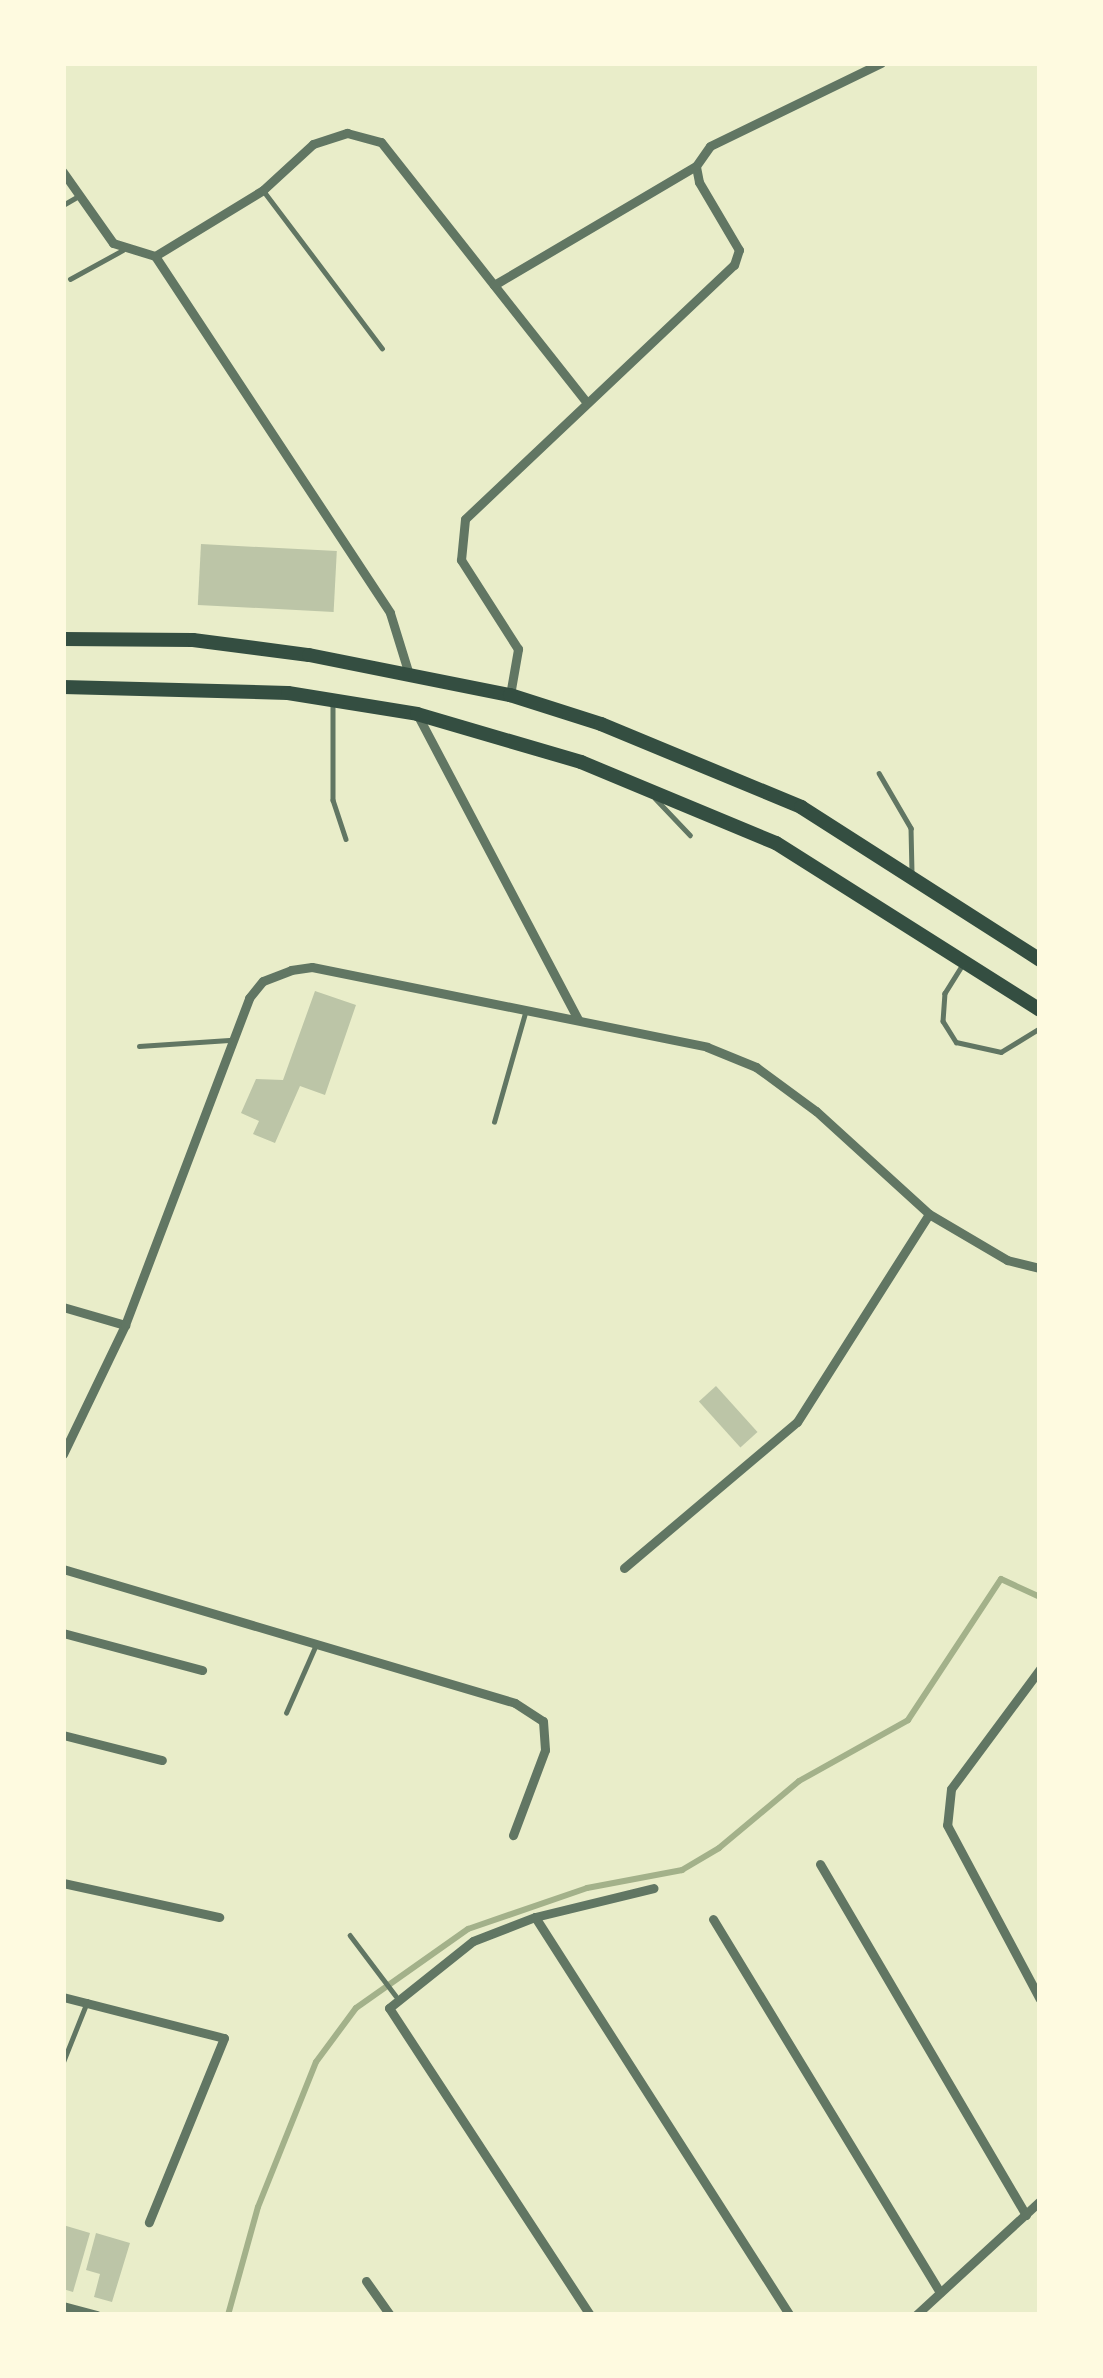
<!DOCTYPE html>
<html>
<head>
<meta charset="utf-8">
<style>
  body { margin:0 }
  #map { position:relative; width:1103px; height:2378px; overflow:hidden; background:#e9edc9; font-family:"Exo 2",sans-serif }
  div>[style] { position:absolute }
  .stream>* { height:6px; margin:-3px; padding:0 3px; transform-origin:3px; border-radius:3px; background:#a3b18a }
  .building>* { inset:0; background:#bcc5a7; transform-origin:0 0 }
  .service>* { height:4.5px; margin:-2.25px; padding:0 2.25px; transform-origin:2.25px; border-radius:2.25px; background:#617663 }
  .minor>* { height:9px; margin:-4.5px; padding:0 4.5px; transform-origin:4.5px; border-radius:4.5px; background:#617663 }
  .secondary>* { height:14px; margin:-7px; padding:0 7px; transform-origin:7px; border-radius:7px; background:#344e41 }
  span { translate:-50% -50%; white-space:nowrap; text-align:center; line-height:1.15; -webkit-text-stroke:10px #fefae0; paint-order:stroke }
  .frame { position:absolute; inset:0; border:66px solid #fefae0; pointer-events:none }
</style>
</head>
<body>
<div id="map">
  <div class="stream">
    <div style="left:228px;top:2315px;width:112px;rotate:-74.5deg"></div>
    <div style="left:258px;top:2207px;width:156px;rotate:-68.2deg"></div>
    <div style="left:316px;top:2062px;width:67px;rotate:-53.5deg"></div>
    <div style="left:356px;top:2008px;width:137px;rotate:-35.2deg"></div>
    <div style="left:468px;top:1929px;width:126px;rotate:-19deg"></div>
    <div style="left:587px;top:1888px;width:97px;rotate:-10.7deg"></div>
    <div style="left:682px;top:1870px;width:43px;rotate:-30.7deg"></div>
    <div style="left:719px;top:1848px;width:104px;rotate:-39.9deg"></div>
    <div style="left:799px;top:1781px;width:125px;rotate:-29.2deg"></div>
    <div style="left:908px;top:1720px;width:169px;rotate:-56.6deg"></div>
    <div style="left:1001px;top:1579px;width:43px;rotate:24.8deg"></div>
  </div>
  <div class="building">
    <div style="left:201px;top:544px;width:136px;height:61px;rotate:3deg"></div>
    <div style="clip-path:polygon(315px 991px,356px 1005px,325px 1095px,300px 1086px,275px 1143px,253px 1134px,259px 1121px,241px 1113px,256px 1079px,283px 1080px)"></div>
    <div style="left:716px;top:1386px;width:62px;height:23px;rotate:48deg"></div>
    <div style="clip-path:polygon(63px 2225px,90px 2233px,73px 2292px,63px 2289px)"></div>
    <div style="clip-path:polygon(96px 2233px,130px 2243px,112px 2302px,94px 2297px,100px 2274px,86px 2270px)"></div>
  </div>
  <div class="service">
    <div style="left:263px;top:190px;width:198px;rotate:53deg"></div>
    <div style="left:63px;top:205px;width:16px;rotate:-30deg"></div>
    <div style="left:70px;top:279px;width:60px;rotate:-28.7deg"></div>
    <div style="left:333px;top:706px;width:94px;rotate:90deg"></div>
    <div style="left:333px;top:800px;width:41px;rotate:71.6deg"></div>
    <div style="left:879px;top:773px;width:64px;rotate:59.8deg"></div>
    <div style="left:911px;top:828px;width:44px;rotate:88.7deg"></div>
    <div style="left:655px;top:798px;width:51px;rotate:46.6deg"></div>
    <div style="left:964px;top:963px;width:36px;rotate:122deg"></div>
    <div style="left:945px;top:993px;width:28px;rotate:94deg"></div>
    <div style="left:943px;top:1021px;width:25px;rotate:58deg"></div>
    <div style="left:956px;top:1042px;width:46px;rotate:12.5deg"></div>
    <div style="left:1001px;top:1052px;width:46px;rotate:-31.6deg"></div>
    <div style="left:139px;top:1046px;width:90px;rotate:-3.8deg"></div>
    <div style="left:494px;top:1122px;width:116px;rotate:-74.1deg"></div>
    <div style="left:286px;top:1713px;width:72px;rotate:-66.3deg"></div>
    <div style="left:350px;top:1935px;width:76px;rotate:53deg"></div>
    <div style="left:63px;top:2062px;width:65px;rotate:-68.2deg"></div>
  </div>
  <div class="minor">
    <div style="left:63px;top:172px;width:87px;rotate:54.8deg"></div>
    <div style="left:113px;top:243px;width:44px;rotate:17.2deg"></div>
    <div style="left:155px;top:256px;width:127px;rotate:-31.4deg"></div>
    <div style="left:263px;top:190px;width:68px;rotate:-42.6deg"></div>
    <div style="left:313px;top:144px;width:36px;rotate:-18deg"></div>
    <div style="left:347px;top:133px;width:35px;rotate:15deg"></div>
    <div style="left:381px;top:142px;width:331px;rotate:51.7deg"></div>
    <div style="left:155px;top:256px;width:427px;rotate:56.6deg"></div>
    <div style="left:390px;top:613px;width:61px;rotate:72.8deg"></div>
    <div style="left:494px;top:285px;width:234px;rotate:-30.5deg"></div>
    <div style="left:510px;top:695px;width:47px;rotate:-80.1deg"></div>
    <div style="left:518px;top:649px;width:106px;rotate:-122.6deg"></div>
    <div style="left:461px;top:560px;width:41px;rotate:-84.4deg"></div>
    <div style="left:465px;top:519px;width:370px;rotate:-43.4deg"></div>
    <div style="left:734px;top:265px;width:16px;rotate:-72deg"></div>
    <div style="left:739px;top:250px;width:79px;rotate:-120.5deg"></div>
    <div style="left:699px;top:182px;width:16px;rotate:-101deg"></div>
    <div style="left:696px;top:166px;width:24px;rotate:-55deg"></div>
    <div style="left:710px;top:146px;width:190px;rotate:-25.9deg"></div>
    <div style="left:417px;top:714px;width:346px;rotate:62.2deg"></div>
    <div style="left:63px;top:1307px;width:65px;rotate:16.2deg"></div>
    <div style="left:63px;top:1454px;width:143px;rotate:-64.3deg"></div>
    <div style="left:125px;top:1325px;width:350px;rotate:-69.2deg"></div>
    <div style="left:249px;top:998px;width:22px;rotate:-51deg"></div>
    <div style="left:263px;top:981px;width:30px;rotate:-21deg"></div>
    <div style="left:291px;top:970px;width:21px;rotate:-8deg"></div>
    <div style="left:312px;top:967px;width:403px;rotate:11.4deg"></div>
    <div style="left:707px;top:1047px;width:53px;rotate:22.2deg"></div>
    <div style="left:756px;top:1067px;width:74px;rotate:36.3deg"></div>
    <div style="left:816px;top:1111px;width:153px;rotate:42.3deg"></div>
    <div style="left:929px;top:1214px;width:91px;rotate:30.5deg"></div>
    <div style="left:1007px;top:1260px;width:34px;rotate:14deg"></div>
    <div style="left:624px;top:1568px;width:226px;rotate:-40.2deg"></div>
    <div style="left:797px;top:1422px;width:246px;rotate:-57.6deg"></div>
    <div style="left:63px;top:1569px;width:471px;rotate:16.5deg"></div>
    <div style="left:515px;top:1703px;width:33px;rotate:33deg"></div>
    <div style="left:543px;top:1721px;width:29px;rotate:86deg"></div>
    <div style="left:545px;top:1750px;width:91px;rotate:110.6deg"></div>
    <div style="left:63px;top:1633px;width:144px;rotate:14.9deg"></div>
    <div style="left:1040px;top:1669px;width:149px;rotate:126.6deg"></div>
    <div style="left:951px;top:1789px;width:36px;rotate:96deg"></div>
    <div style="left:947px;top:1825px;width:197px;rotate:61.9deg"></div>
    <div style="left:63px;top:1735px;width:102px;rotate:14.2deg"></div>
    <div style="left:820px;top:1864px;width:407px;rotate:59.6deg"></div>
    <div style="left:63px;top:1883px;width:160px;rotate:12.3deg"></div>
    <div style="left:535px;top:1917px;width:473px;rotate:57.4deg"></div>
    <div style="left:713px;top:1919px;width:437px;rotate:58.7deg"></div>
    <div style="left:63px;top:1997px;width:166px;rotate:14.3deg"></div>
    <div style="left:224px;top:2038px;width:199px;rotate:112.2deg"></div>
    <div style="left:366px;top:2281px;width:42px;rotate:54.8deg"></div>
    <div style="left:63px;top:2306px;width:35px;rotate:15deg"></div>
    <div style="left:590px;top:2315px;width:367px;rotate:-123.2deg"></div>
    <div style="left:389px;top:2008px;width:107px;rotate:-38.6deg"></div>
    <div style="left:473px;top:1941px;width:66px;rotate:-21.2deg"></div>
    <div style="left:535px;top:1917px;width:122px;rotate:-13.7deg"></div>
    <div style="left:916px;top:2315px;width:168px;rotate:-42.6deg"></div>
  </div>
  <div class="secondary">
    <div style="left:63px;top:639px;width:130px;rotate:0.4deg"></div>
    <div style="left:193px;top:640px;width:117px;rotate:7.4deg"></div>
    <div style="left:309px;top:655px;width:205px;rotate:11.3deg"></div>
    <div style="left:510px;top:695px;width:96px;rotate:17.7deg"></div>
    <div style="left:601px;top:724px;width:217px;rotate:22.5deg"></div>
    <div style="left:801px;top:807px;width:284px;rotate:32.6deg"></div>
    <div style="left:63px;top:687px;width:225px;rotate:1.5deg"></div>
    <div style="left:288px;top:693px;width:131px;rotate:9.2deg"></div>
    <div style="left:417px;top:714px;width:171px;rotate:16.3deg"></div>
    <div style="left:581px;top:762px;width:211px;rotate:22.6deg"></div>
    <div style="left:776px;top:843px;width:312px;rotate:32.3deg"></div>
  </div>
  <div class="frame"></div>
</div>
</body>
</html>
